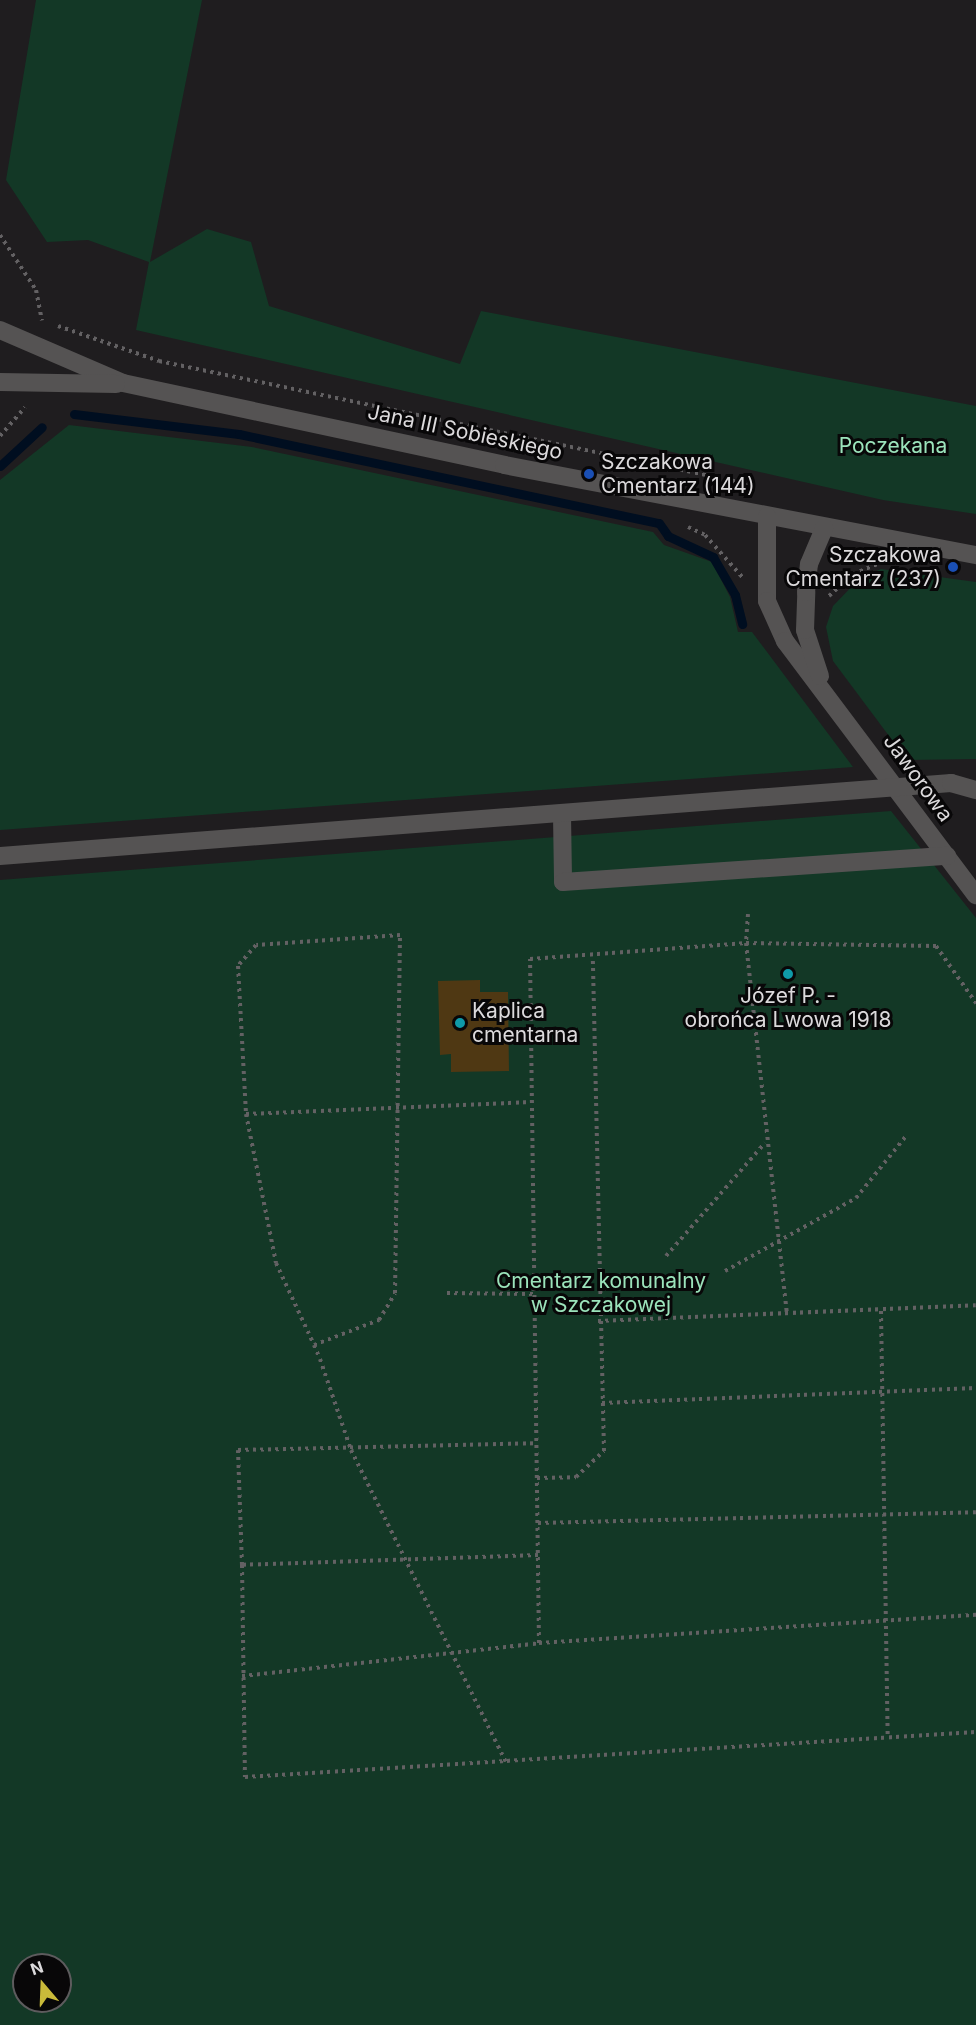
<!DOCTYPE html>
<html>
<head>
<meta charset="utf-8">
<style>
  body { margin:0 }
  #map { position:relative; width:976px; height:2025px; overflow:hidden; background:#1f1d1f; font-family:Inter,sans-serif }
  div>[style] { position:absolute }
  .green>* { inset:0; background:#133826 }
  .stream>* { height:9px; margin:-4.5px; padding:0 4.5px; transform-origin:4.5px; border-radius:4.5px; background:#000e20 }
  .building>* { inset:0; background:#4f3813 }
  .path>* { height:4px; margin-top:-2px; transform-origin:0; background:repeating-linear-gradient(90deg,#636163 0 3px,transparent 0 7.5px) }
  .minor>* { height:18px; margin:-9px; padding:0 9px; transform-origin:9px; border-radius:9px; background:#555353 }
  .dots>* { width:16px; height:16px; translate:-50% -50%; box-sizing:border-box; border:3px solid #080708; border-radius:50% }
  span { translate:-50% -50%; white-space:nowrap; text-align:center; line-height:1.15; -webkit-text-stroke:6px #080708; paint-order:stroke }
  .street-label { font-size:21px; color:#dcdadc }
  .park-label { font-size:21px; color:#9be3bb }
  .poi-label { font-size:21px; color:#dcdadc }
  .left { translate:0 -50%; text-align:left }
  .right { translate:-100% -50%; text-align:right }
  .north { position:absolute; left:12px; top:1953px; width:60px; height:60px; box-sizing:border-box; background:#080708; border:2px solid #5d5b5d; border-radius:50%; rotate:341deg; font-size:16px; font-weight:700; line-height:24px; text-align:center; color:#dcdadc }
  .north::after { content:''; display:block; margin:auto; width:21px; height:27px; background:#c9ba3a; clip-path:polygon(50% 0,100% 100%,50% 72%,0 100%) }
</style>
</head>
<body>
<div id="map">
  <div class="green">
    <div style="clip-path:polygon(36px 0,202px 0,150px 262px,207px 229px,251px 242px,269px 306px,460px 364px,481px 311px,976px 406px,976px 514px,883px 500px,136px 330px,149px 262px,88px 240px,47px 242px,6px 180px)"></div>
    <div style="clip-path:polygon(69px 425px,252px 447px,653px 532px,664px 545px,712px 562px,730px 597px,738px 632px,752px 632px,853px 767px,0 830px,0 480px)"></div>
    <div style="clip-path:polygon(881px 569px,976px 582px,976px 759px,907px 760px,833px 661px,826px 627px,833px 606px,859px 579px)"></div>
    <div style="clip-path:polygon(evenodd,891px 811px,976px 918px,976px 2025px,0 2025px,0 880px,891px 811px,24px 1965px,60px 1965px,60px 2001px,24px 2001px,24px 1965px)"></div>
  </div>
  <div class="stream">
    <div style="left:74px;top:414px;width:166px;rotate:6.9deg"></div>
    <div style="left:239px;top:434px;width:429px;rotate:12deg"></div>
    <div style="left:659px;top:523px;width:16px;rotate:55deg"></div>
    <div style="left:668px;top:536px;width:50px;rotate:25deg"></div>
    <div style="left:713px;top:557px;width:44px;rotate:59.9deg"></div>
    <div style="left:735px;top:595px;width:30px;rotate:76deg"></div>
    <div style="left:0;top:466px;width:57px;rotate:-42.9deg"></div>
  </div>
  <div class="building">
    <div style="clip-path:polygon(480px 980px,480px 992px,508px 992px,509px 1071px,451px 1072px,451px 1054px,440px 1055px,438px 981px)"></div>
  </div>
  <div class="path">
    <div style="left:0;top:235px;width:66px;rotate:56.8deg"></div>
    <div style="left:36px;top:290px;width:31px;rotate:79deg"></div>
    <div style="left:58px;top:326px;width:107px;rotate:19.1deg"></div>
    <div style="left:159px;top:361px;width:603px;rotate:11.78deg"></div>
    <div style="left:0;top:436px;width:38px;rotate:-49deg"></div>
    <div style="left:688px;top:527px;width:19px;rotate:25deg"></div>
    <div style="left:705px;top:535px;width:57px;rotate:48.5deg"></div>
    <div style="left:829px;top:596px;width:33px;rotate:-43deg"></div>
    <div style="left:853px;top:574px;width:29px;rotate:-22deg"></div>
    <div style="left:748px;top:914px;width:29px;rotate:94deg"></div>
    <div style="left:746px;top:943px;width:373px;rotate:83.7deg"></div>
    <div style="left:246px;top:1114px;width:285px;rotate:-2.4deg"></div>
    <div style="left:666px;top:1256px;width:150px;rotate:-48.8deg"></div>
    <div style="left:725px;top:1271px;width:150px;rotate:-29.1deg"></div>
    <div style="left:856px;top:1198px;width:80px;rotate:-51.1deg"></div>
    <div style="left:447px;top:1293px;width:88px;rotate:0.7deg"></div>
    <div style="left:881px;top:1311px;width:427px;rotate:89.1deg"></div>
    <div style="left:598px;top:1321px;width:378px;rotate:-2.4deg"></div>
    <div style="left:314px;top:1345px;width:70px;rotate:-21deg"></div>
    <div style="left:379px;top:1320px;width:31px;rotate:-59deg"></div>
    <div style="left:395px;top:1293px;width:358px;rotate:-89.2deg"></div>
    <div style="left:400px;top:935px;width:144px;rotate:176deg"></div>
    <div style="left:256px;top:945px;width:28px;rotate:131deg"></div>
    <div style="left:238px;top:966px;width:148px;rotate:86.9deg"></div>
    <div style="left:246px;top:1114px;width:152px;rotate:78.6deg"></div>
    <div style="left:276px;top:1263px;width:90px;rotate:65.1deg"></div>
    <div style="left:314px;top:1345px;width:15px;rotate:67deg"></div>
    <div style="left:320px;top:1359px;width:96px;rotate:71.2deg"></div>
    <div style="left:351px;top:1450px;width:348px;rotate:63.6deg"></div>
    <div style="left:602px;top:1403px;width:374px;rotate:-2.3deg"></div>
    <div style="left:537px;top:1478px;width:39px;rotate:-1deg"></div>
    <div style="left:576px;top:1477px;width:38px;rotate:-43deg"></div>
    <div style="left:604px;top:1451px;width:493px;rotate:-91.3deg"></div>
    <div style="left:538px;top:1523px;width:438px;rotate:-1.4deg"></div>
    <div style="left:538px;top:1555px;width:296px;rotate:178.1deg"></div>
    <div style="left:242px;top:1565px;width:212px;rotate:89.2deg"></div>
    <div style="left:245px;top:1777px;width:732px;rotate:-3.52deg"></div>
    <div style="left:242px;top:1565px;width:115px;rotate:-92deg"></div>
    <div style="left:238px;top:1450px;width:299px;rotate:-1.3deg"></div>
    <div style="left:539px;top:1643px;width:684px;rotate:-90.75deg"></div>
    <div style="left:530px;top:959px;width:217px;rotate:-4.2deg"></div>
    <div style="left:746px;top:943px;width:190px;rotate:0.9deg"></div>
    <div style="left:936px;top:946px;width:70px;rotate:54.9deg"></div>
    <div style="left:242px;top:1676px;width:299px;rotate:-6.3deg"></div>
    <div style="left:539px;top:1643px;width:438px;rotate:-3.7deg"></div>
  </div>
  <div class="minor">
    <div style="left:0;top:330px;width:134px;rotate:23.3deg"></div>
    <div style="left:123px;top:383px;width:390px;rotate:12.1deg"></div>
    <div style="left:504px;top:465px;width:481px;rotate:10.8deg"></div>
    <div style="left:0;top:382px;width:116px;rotate:1deg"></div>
    <div style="left:767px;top:516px;width:85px;rotate:90deg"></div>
    <div style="left:767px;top:601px;width:44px;rotate:65.8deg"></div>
    <div style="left:785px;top:641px;width:318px;rotate:53.1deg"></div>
    <div style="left:820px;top:676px;width:48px;rotate:-108.1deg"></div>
    <div style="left:805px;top:630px;width:38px;rotate:-88deg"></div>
    <div style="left:806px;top:592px;width:28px;rotate:-84deg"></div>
    <div style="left:809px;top:564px;width:39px;rotate:-67deg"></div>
    <div style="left:562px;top:815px;width:67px;rotate:89.1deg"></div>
    <div style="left:563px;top:882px;width:385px;rotate:-3.9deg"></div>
    <div style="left:0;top:856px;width:954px;rotate:-4.39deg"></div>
    <div style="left:951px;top:783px;width:26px;rotate:16deg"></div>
  </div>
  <div class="dots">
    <div style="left:589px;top:474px;background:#1a4fb4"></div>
    <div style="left:953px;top:567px;background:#1a4fb4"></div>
    <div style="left:788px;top:974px;background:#0f9aa8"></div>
    <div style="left:460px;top:1023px;background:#0f9aa8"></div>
  </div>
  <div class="street-label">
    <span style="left:465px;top:432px;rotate:12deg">Jana III Sobieskiego</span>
    <span style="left:918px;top:778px;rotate:54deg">Jaworowa</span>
  </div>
  <div class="park-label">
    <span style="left:893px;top:446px">Poczekana</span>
    <span style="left:601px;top:1293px">Cmentarz komunalny<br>w Szczakowej</span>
  </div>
  <div class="poi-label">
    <span class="left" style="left:601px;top:474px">Szczakowa<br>Cmentarz (144)</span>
    <span class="right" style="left:941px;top:567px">Szczakowa<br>Cmentarz (237)</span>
    <span style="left:788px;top:1008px">Józef P. -<br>obrońca Lwowa 1918</span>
    <span class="left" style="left:472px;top:1023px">Kaplica<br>cmentarna</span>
  </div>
  <div class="north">N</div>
</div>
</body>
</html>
